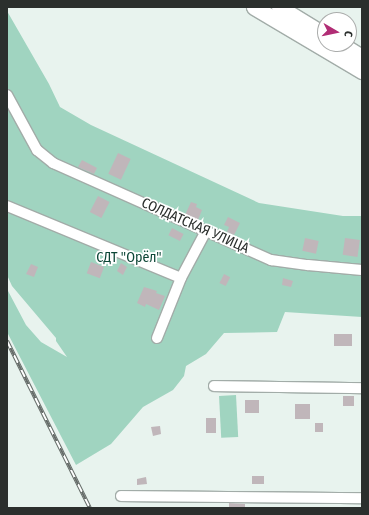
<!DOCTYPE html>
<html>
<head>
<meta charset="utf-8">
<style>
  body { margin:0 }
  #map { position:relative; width:369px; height:515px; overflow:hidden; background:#e8f3ee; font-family:"Fira Sans Condensed",sans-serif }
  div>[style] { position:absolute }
  .green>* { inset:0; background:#a0d4c0; transform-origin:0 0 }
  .building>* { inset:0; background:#c0b6ba; transform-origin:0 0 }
  .roads { filter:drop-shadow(1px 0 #a2aca8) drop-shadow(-1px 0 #a2aca8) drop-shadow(0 1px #a2aca8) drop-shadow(0 -1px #a2aca8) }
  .minor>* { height:10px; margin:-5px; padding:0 5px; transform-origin:5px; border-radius:5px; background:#fff }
  .highway>* { height:15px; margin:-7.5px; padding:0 7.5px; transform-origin:7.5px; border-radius:7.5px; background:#fff }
  .rail>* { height:4px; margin-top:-2px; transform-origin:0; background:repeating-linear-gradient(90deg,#fff 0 8px,#656b68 0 16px); box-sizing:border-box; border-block:1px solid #656b68 }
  span { translate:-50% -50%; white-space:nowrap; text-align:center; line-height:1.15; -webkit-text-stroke:3.5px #fff; paint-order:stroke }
  .street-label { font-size:14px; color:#2b2f2d }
  .park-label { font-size:14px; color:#0c4636 }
  .frame { position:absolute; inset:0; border:8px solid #2b2f2d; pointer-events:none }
  .north { position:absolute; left:317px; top:12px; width:40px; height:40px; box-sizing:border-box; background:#fff; border:1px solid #aaacab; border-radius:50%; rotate:99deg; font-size:11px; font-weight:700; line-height:16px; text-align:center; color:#2b2f2d }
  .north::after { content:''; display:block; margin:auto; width:14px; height:18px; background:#b12d75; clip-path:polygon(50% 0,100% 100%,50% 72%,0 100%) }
</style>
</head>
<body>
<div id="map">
  <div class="green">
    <div style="clip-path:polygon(7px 11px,49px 84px,60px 107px,91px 125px,259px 203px,343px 216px,362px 216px,362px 317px,285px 312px,277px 332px,224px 333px,206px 354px,186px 366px,184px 376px,173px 390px,143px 407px,111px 444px,76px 465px,7px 332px,7px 289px,26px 325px,41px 342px,67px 357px,56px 341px,56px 338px,12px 286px,7px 275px)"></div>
    <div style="left:236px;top:395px;width:42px;height:17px;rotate:87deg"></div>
  </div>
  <div class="building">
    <div style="left:118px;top:153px;width:14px;height:23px;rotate:25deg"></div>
    <div style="clip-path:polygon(82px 160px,97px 168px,94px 174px,78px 167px)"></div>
    <div style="left:98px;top:196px;width:13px;height:18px;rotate:27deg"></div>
    <div style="clip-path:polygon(191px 202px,197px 204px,196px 207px,202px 210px,198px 220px,185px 215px)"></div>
    <div style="clip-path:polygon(228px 217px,240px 223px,234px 235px,227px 232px,229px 227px,224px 225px)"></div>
    <div style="left:172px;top:228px;width:13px;height:8px;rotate:27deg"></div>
    <div style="left:305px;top:238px;width:14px;height:13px;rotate:12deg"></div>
    <div style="left:345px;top:238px;width:15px;height:17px;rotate:8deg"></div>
    <div style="left:91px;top:262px;width:14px;height:12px;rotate:21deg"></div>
    <div style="clip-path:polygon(121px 263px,127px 267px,123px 275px,117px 271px)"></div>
    <div style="clip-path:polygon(31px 264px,38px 267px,34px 277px,26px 274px)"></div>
    <div style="left:224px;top:274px;width:7px;height:10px;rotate:27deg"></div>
    <div style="clip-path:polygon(283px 278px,293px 281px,291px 287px,282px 285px)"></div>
    <div style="clip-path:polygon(144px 287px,154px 290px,157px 291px,156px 293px,165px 296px,159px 310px,146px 304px,145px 307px,137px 303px)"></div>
    <div style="left:334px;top:334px;width:18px;height:12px"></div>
    <div style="left:343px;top:396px;width:11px;height:10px"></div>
    <div style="left:259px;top:400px;width:13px;height:14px;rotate:90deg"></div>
    <div style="left:310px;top:404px;width:15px;height:15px;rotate:90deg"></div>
    <div style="left:206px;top:418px;width:10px;height:15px"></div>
    <div style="left:323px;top:423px;width:9px;height:8px;rotate:90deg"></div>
    <div style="clip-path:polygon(160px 426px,161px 434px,153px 436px,151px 427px)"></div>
    <div style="left:264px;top:476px;width:8px;height:12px;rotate:90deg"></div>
    <div style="clip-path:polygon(146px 477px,147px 484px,137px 485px,137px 479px)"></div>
    <div style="clip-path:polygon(229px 503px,245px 504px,245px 508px,229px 508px)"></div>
  </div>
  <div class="roads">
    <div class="minor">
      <div style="left:7px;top:95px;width:63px;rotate:61.4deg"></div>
      <div style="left:37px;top:150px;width:21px;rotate:39deg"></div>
      <div style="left:53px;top:163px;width:239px;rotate:24deg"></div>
      <div style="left:271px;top:260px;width:37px;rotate:8deg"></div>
      <div style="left:308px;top:265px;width:54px;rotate:5.3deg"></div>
      <div style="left:7px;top:206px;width:188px;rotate:22.5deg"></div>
      <div style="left:157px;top:338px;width:65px;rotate:-68.2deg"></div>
      <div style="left:181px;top:278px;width:53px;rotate:-62deg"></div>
      <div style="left:214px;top:386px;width:148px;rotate:0.8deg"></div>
      <div style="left:121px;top:496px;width:241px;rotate:0.5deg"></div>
    </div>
    <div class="highway">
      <div style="left:254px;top:7px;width:126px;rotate:30.7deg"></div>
      <div style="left:279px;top:7px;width:54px;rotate:31.3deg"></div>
      <div style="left:341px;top:44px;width:25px;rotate:32deg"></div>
    </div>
  </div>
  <div class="rail">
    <div style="left:7px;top:341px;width:186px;rotate:63.6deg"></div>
  </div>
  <div class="street-label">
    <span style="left:195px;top:226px;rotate:24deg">СОЛДАТСКАЯ УЛИЦА</span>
  </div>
  <div class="park-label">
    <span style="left:129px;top:258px">СДТ "Орёл"</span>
  </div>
  <div class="frame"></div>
  <div class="north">С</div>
</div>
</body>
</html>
